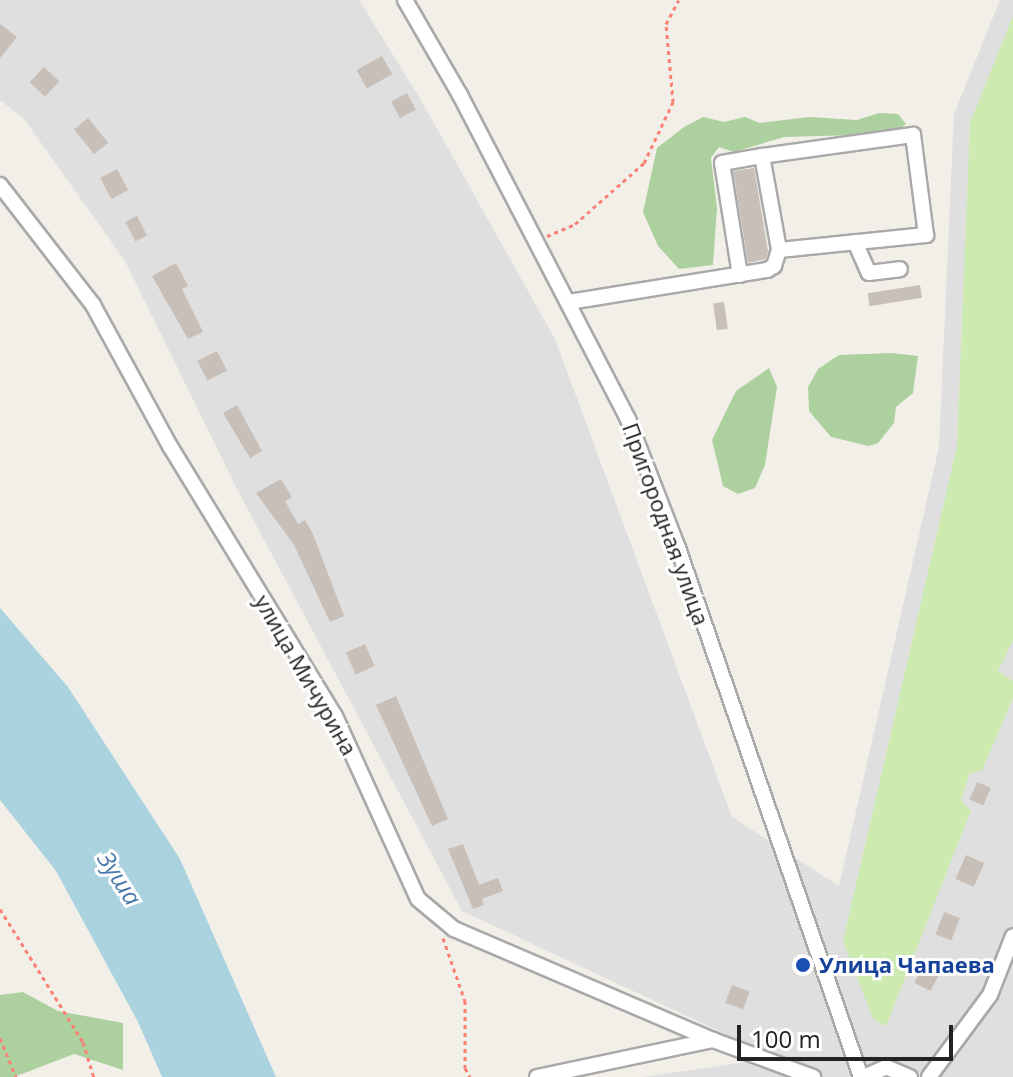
<!DOCTYPE html>
<html>
<head>
<meta charset="utf-8">
<style>
  body { margin:0 }
  #map { position:relative; width:1013px; height:1077px; overflow:hidden; background:#f2efe9; font-family:"Open Sans",sans-serif }
  div>[style] { position:absolute }
  .residential>* { inset:0; background:#e0dfdf }
  .grass>* { inset:0; background:#cdebb0 }
  .forest>* { inset:0; background:#add19e }
  .water>* { inset:0; background:#aad3df }
  .building>* { inset:0; background:#c7bfb8; transform-origin:0 0 }
  .path>* { height:3px; margin-top:-1.5px; transform-origin:0; background:repeating-linear-gradient(90deg,#fa8072 0 4px,transparent 0 8px) }
  .roads { filter:drop-shadow(2px 0 #a9a9a9) drop-shadow(-2px 0 #a9a9a9) drop-shadow(0 2px #a9a9a9) drop-shadow(0 -2px #a9a9a9) }
  .minor>* { height:14px; margin:-7px; padding:0 7px; transform-origin:7px; border-radius:7px; background:#fff }
  .dots>* { width:22px; height:22px; translate:-50% -50%; box-sizing:border-box; border:4px solid #fff; border-radius:50% }
  span { translate:-50% -50%; white-space:nowrap; text-align:center; line-height:1.15; -webkit-text-stroke:6px #fff; paint-order:stroke }
  .street-label { font-size:22px; color:#222 }
  .transit-label { font-size:22px; color:#164399; font-weight:700 }
  .left { translate:0 -50%; text-align:left }
  .water-label { font-size:24px; color:#4a7aab; font-style:italic }
  .scale { position:absolute; left:737px; top:1025px; width:216px; height:36px; box-sizing:border-box; border:4px solid #222; border-top:0; padding-left:10px; font-size:24px; line-height:28px; white-space:nowrap; color:#222; -webkit-text-stroke:6px #fff; paint-order:stroke }
</style>
</head>
<body>
<div id="map">
  <div class="residential">
    <div style="clip-path:polygon(0 0,359px 0,421px 100px,555px 339px,732px 817px,839px 886px,939px 447px,954px 114px,1000px 0,1013px 0,1013px 1077px,643px 1077px,747px 1062px,753px 1047px,462px 911px,237px 489px,125px 261px,24px 119px,0 100px)"></div>
  </div>
  <div class="grass">
    <div style="clip-path:polygon(1013px 16px,1013px 640px,998px 671px,1013px 681px,1013px 698px,982px 771px,970px 773px,961px 800px,971px 811px,886px 1026px,873px 1019px,843px 941px,957px 446px,970px 123px)"></div>
  </div>
  <div class="forest">
    <div style="clip-path:polygon(879px 113px,898px 114px,906px 124px,894px 134px,784px 137px,734px 152px,719px 147px,711px 158px,717px 208px,713px 265px,679px 269px,658px 246px,643px 212px,657px 148px,684px 127px,703px 117px,724px 122px,745px 117px,760px 123px,809px 117px,857px 120px)"></div>
    <div style="clip-path:polygon(892px 353px,918px 356px,913px 393px,896px 407px,894px 423px,878px 443px,869px 446px,831px 437px,809px 411px,808px 387px,818px 369px,839px 355px)"></div>
    <div style="clip-path:polygon(769px 368px,777px 387px,765px 465px,755px 488px,738px 494px,723px 486px,712px 440px,736px 391px)"></div>
    <div style="clip-path:polygon(23px 992px,58px 1011px,123px 1023px,123px 1070px,74px 1054px,14px 1077px,0 1077px,0 995px)"></div>
  </div>
  <div class="water">
    <div style="clip-path:polygon(0 608px,68px 687px,180px 859px,276px 1077px,162px 1077px,138px 1022px,56px 871px,0 800px)"></div>
  </div>
  <div class="building">
    <div style="clip-path:polygon(0 24px,17px 37px,0 58px)"></div>
    <div style="left:382px;top:56px;width:21px;height:29px;rotate:61deg"></div>
    <div style="left:44px;top:67px;width:21px;height:21px;rotate:43deg"></div>
    <div style="left:407px;top:93px;width:19px;height:18px;rotate:62deg"></div>
    <div style="left:88px;top:118px;width:32px;height:18px;rotate:51deg"></div>
    <div style="clip-path:polygon(754px 168px,768px 251px,766px 259px,748px 263px,733px 171px)"></div>
    <div style="left:117px;top:169px;width:24px;height:19px;rotate:62deg"></div>
    <div style="left:137px;top:216px;width:22px;height:13px;rotate:63deg"></div>
    <div style="clip-path:polygon(176px 263px,188px 286px,182px 289px,203px 332px,188px 339px,152px 276px)"></div>
    <div style="left:920px;top:285px;width:13px;height:53px;rotate:81deg"></div>
    <div style="left:724px;top:302px;width:27px;height:11px;rotate:82deg"></div>
    <div style="left:217px;top:351px;width:22px;height:22px;rotate:63deg"></div>
    <div style="clip-path:polygon(237px 405px,262px 451px,250px 458px,223px 413px)"></div>
    <div style="clip-path:polygon(281px 479px,292px 497px,285px 501px,298px 524px,305px 520px,313px 534px,344px 616px,330px 622px,294px 545px,256px 493px)"></div>
    <div style="left:365px;top:644px;width:24px;height:21px;rotate:66deg"></div>
    <div style="clip-path:polygon(396px 696px,448px 819px,432px 826px,376px 705px)"></div>
    <div style="left:977px;top:782px;width:15px;height:19px;rotate:23deg"></div>
    <div style="clip-path:polygon(463px 844px,479px 885px,498px 878px,503px 891px,482px 899px,484px 905px,473px 909px,448px 849px)"></div>
    <div style="left:966px;top:855px;width:20px;height:26px;rotate:24deg"></div>
    <div style="left:944px;top:912px;width:17px;height:24px;rotate:21deg"></div>
    <div style="left:924px;top:964px;width:18px;height:21px;rotate:27deg"></div>
    <div style="left:732px;top:985px;width:19px;height:19px;rotate:21deg"></div>
  </div>
  <div class="path">
    <div style="left:547px;top:236px;width:30px;rotate:-23deg"></div>
    <div style="left:575px;top:224px;width:92px;rotate:-41.5deg"></div>
    <div style="left:644px;top:163px;width:68px;rotate:-64.6deg"></div>
    <div style="left:673px;top:102px;width:78px;rotate:-95.1deg"></div>
    <div style="left:666px;top:24px;width:27px;rotate:-62deg"></div>
    <div style="left:0;top:909px;width:157px;rotate:58deg"></div>
    <div style="left:83px;top:1042px;width:37px;rotate:73deg"></div>
    <div style="left:443px;top:938px;width:67px;rotate:70.8deg"></div>
    <div style="left:465px;top:1001px;width:67px;rotate:90deg"></div>
    <div style="left:465px;top:1068px;width:10px;rotate:61deg"></div>
    <div style="left:0;top:1038px;width:42px;rotate:67.7deg"></div>
  </div>
  <div class="roads">
    <div class="minor">
      <div style="left:405px;top:0;width:110px;rotate:59.9deg"></div>
      <div style="left:460px;top:95px;width:365px;rotate:62.6deg"></div>
      <div style="left:628px;top:419px;width:138px;rotate:68.8deg"></div>
      <div style="left:678px;top:548px;width:560px;rotate:70.92deg"></div>
      <div style="left:0;top:185px;width:152px;rotate:52.2deg"></div>
      <div style="left:93px;top:305px;width:161px;rotate:61.4deg"></div>
      <div style="left:170px;top:446px;width:316px;rotate:58.6deg"></div>
      <div style="left:335px;top:716px;width:201px;rotate:65.6deg"></div>
      <div style="left:418px;top:899px;width:47px;rotate:39.8deg"></div>
      <div style="left:454px;top:929px;width:282px;rotate:23.2deg"></div>
      <div style="left:713px;top:1040px;width:107px;rotate:20.3deg"></div>
      <div style="left:855px;top:242px;width:34px;rotate:66deg"></div>
      <div style="left:869px;top:273px;width:31px;rotate:-7deg"></div>
      <div style="left:740px;top:275px;width:113px;rotate:-99.1deg"></div>
      <div style="left:722px;top:163px;width:41px;rotate:-9.9deg"></div>
      <div style="left:569px;top:302px;width:201px;rotate:-9.2deg"></div>
      <div style="left:767px;top:270px;width:8px;rotate:-30deg"></div>
      <div style="left:774px;top:266px;width:17px;rotate:-73deg"></div>
      <div style="left:779px;top:250px;width:148px;rotate:-5.8deg"></div>
      <div style="left:926px;top:235px;width:101px;rotate:-97.4deg"></div>
      <div style="left:913px;top:135px;width:152px;rotate:172.1deg"></div>
      <div style="left:762px;top:156px;width:96px;rotate:79.7deg"></div>
      <div style="left:537px;top:1077px;width:180px;rotate:-11.9deg"></div>
      <div style="left:864px;top:1077px;width:24px;rotate:-24deg"></div>
      <div style="left:886px;top:1067px;width:26px;rotate:23deg"></div>
      <div style="left:929px;top:1077px;width:102px;rotate:-53.4deg"></div>
      <div style="left:990px;top:995px;width:63px;rotate:-68.7deg"></div>
    </div>
  </div>
  <div class="dots">
    <div style="left:803px;top:965px;background:#1a4fb4"></div>
  </div>
  <div class="street-label">
    <span style="left:666px;top:524px;rotate:70deg">Пригородная улица</span>
    <span style="left:306px;top:675px;rotate:60deg">улица Мичурина</span>
  </div>
  <div class="transit-label">
    <span class="left" style="left:819px;top:965px">Улица Чапаева</span>
  </div>
  <div class="water-label">
    <span style="left:120px;top:878px;rotate:57deg">Зуша</span>
  </div>
  <div class="scale">100 m</div>
</div>
</body>
</html>
